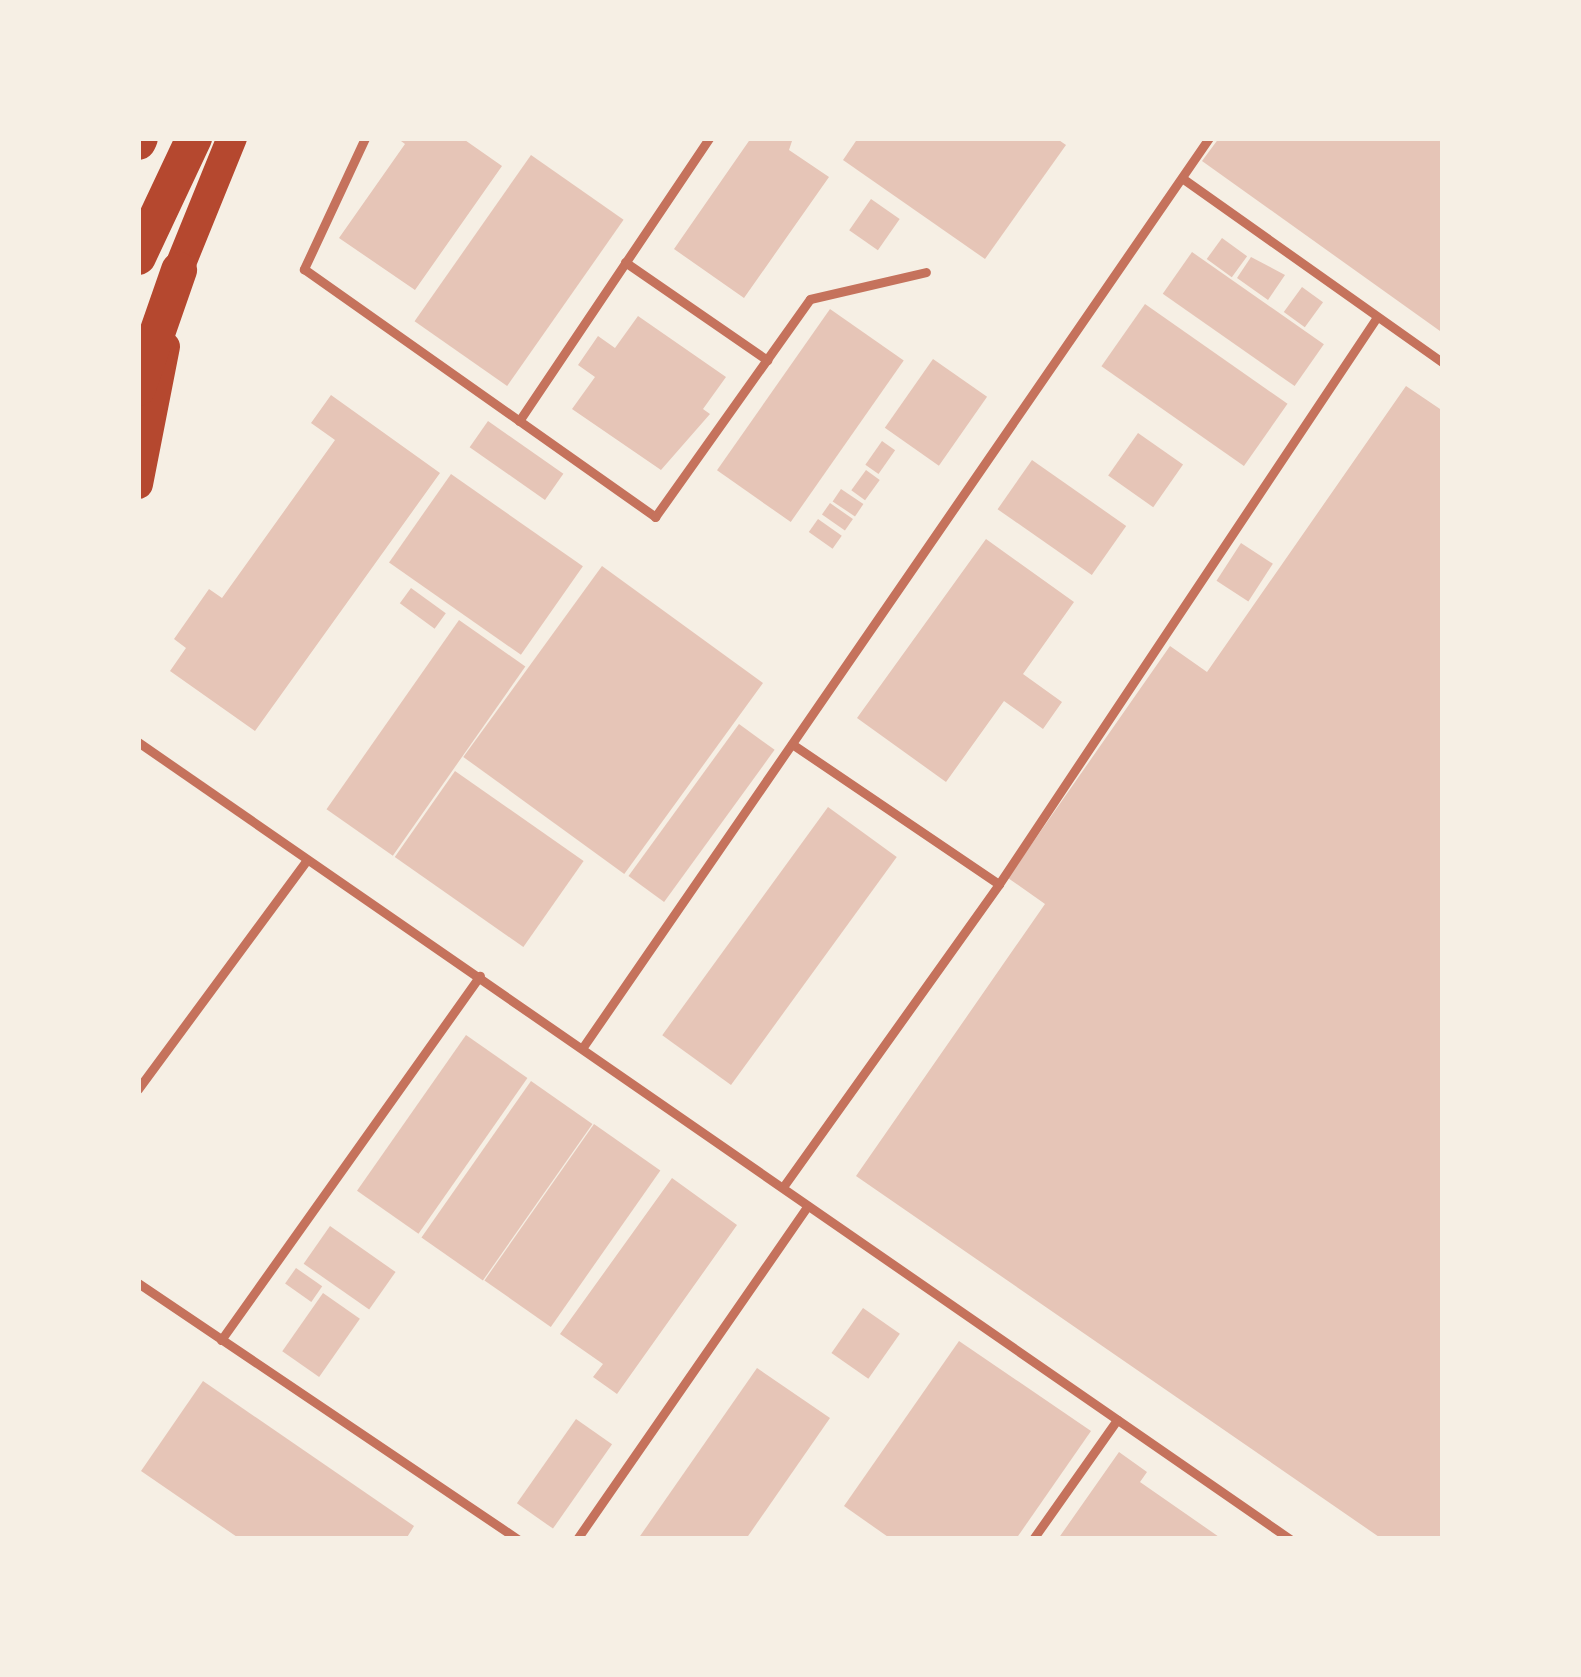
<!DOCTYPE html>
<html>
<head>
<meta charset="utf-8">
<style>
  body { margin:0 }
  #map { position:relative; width:1581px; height:1677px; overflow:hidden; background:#f6efe4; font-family:Lora,serif }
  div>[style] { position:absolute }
  .building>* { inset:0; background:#e6c5b7; transform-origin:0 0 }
  .service>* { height:9px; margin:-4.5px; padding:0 4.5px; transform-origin:4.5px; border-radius:4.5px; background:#c5725c }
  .trunk>* { height:30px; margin:-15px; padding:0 15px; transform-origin:15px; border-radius:15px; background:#b5482f }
  .motorway>* { height:36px; margin:-18px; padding:0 18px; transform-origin:18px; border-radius:18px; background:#b5482f }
  span { translate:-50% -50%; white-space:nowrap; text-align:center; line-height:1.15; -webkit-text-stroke:12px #f6efe4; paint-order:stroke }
  .frame { position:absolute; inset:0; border:141px solid #f6efe4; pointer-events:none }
</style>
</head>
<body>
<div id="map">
  <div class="building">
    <div style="clip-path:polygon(397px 138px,462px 138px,502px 166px,415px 290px,339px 238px,405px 144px)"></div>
    <div style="clip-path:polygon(751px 138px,793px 138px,789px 150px,829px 177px,744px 298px,674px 249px)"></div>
    <div style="clip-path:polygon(858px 138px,1056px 138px,1066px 145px,985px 259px,843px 160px)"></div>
    <div style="clip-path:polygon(1219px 138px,1443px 138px,1440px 331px,1202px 161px)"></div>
    <div style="left:531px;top:155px;width:113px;height:203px;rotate:35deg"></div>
    <div style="left:871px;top:199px;width:35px;height:38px;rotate:35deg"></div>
    <div style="left:1222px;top:238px;width:31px;height:26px;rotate:36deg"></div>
    <div style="left:1192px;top:252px;width:161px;height:51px;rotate:35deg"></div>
    <div style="clip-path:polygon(1251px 257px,1285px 275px,1268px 300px,1237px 278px)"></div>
    <div style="left:1302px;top:287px;width:26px;height:31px;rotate:36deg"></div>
    <div style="left:1145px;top:304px;width:174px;height:76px;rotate:35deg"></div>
    <div style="left:830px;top:309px;width:90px;height:197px;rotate:35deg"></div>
    <div style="clip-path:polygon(638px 316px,726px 377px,703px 409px,710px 414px,661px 470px,572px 409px,595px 377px,578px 365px,598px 336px,615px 348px)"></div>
    <div style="left:933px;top:359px;width:66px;height:84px;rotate:35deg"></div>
    <div style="clip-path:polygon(1406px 386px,1443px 411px,1443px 1539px,1382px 1539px,856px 1176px,1045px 904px,1008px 878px,1170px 646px,1207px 672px)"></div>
    <div style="clip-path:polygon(331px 395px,440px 473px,255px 731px,170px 671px,186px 648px,174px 639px,209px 589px,222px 598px,335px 440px,311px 423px)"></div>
    <div style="left:488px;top:421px;width:92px;height:32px;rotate:35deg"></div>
    <div style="left:1138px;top:433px;width:55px;height:52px;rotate:35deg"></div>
    <div style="left:882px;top:441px;width:16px;height:29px;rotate:35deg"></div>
    <div style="left:1032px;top:460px;width:115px;height:60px;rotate:35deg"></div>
    <div style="left:866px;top:470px;width:17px;height:25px;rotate:36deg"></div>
    <div style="left:451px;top:474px;width:161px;height:108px;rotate:35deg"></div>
    <div style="left:841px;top:489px;width:27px;height:15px;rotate:34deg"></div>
    <div style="left:830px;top:503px;width:28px;height:14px;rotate:35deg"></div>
    <div style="left:818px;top:519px;width:29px;height:16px;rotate:35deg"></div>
    <div style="clip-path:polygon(986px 539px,1074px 602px,1023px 674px,1062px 702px,1043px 729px,1004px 701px,946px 782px,857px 718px)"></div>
    <div style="left:1241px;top:543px;width:38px;height:45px;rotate:33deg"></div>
    <div style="left:602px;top:566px;width:199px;height:236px;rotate:36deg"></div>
    <div style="left:411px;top:588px;width:43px;height:19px;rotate:36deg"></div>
    <div style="left:459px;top:620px;width:81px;height:231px;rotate:35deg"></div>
    <div style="left:739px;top:724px;width:44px;height:188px;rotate:36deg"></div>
    <div style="left:455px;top:771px;width:157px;height:105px;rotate:35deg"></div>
    <div style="left:828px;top:807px;width:85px;height:282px;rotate:36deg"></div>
    <div style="left:466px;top:1035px;width:75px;height:190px;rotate:35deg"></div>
    <div style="left:531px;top:1081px;width:75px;height:191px;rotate:35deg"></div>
    <div style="left:594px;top:1124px;width:81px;height:191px;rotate:35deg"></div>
    <div style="clip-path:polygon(672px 1178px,737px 1225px,617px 1394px,593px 1377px,603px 1364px,560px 1334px)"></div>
    <div style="left:330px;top:1226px;width:80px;height:46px;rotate:35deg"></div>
    <div style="left:296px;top:1268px;width:32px;height:19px;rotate:35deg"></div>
    <div style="left:323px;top:1293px;width:45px;height:71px;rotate:35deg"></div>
    <div style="left:863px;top:1308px;width:45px;height:55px;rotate:35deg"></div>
    <div style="clip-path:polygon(959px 1341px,1091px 1431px,1016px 1539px,891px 1539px,844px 1506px)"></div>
    <div style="clip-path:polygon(757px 1368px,830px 1418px,746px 1539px,638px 1539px)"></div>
    <div style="clip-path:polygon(203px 1381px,414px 1526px,406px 1539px,240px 1539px,141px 1471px)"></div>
    <div style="left:576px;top:1419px;width:44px;height:103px;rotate:35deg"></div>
    <div style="clip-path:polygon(1119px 1452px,1147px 1472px,1140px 1482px,1222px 1539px,1058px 1539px)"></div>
  </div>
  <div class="service">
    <div style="left:365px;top:138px;width:145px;rotate:115deg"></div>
    <div style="left:304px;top:269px;width:430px;rotate:35.2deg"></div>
    <div style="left:655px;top:517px;width:267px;rotate:-54.6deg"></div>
    <div style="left:810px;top:299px;width:119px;rotate:-13.1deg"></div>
    <div style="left:1182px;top:178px;width:320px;rotate:35.3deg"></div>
    <div style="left:625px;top:262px;width:173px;rotate:34.6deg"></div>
    <div style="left:519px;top:421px;width:341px;rotate:-56.1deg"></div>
    <div style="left:138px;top:742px;width:1401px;rotate:34.68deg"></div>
    <div style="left:792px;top:744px;width:250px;rotate:34.1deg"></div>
    <div style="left:583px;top:1047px;width:1104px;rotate:-55.45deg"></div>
    <div style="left:138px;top:1089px;width:283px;rotate:-53.6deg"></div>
    <div style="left:783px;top:1187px;width:372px;rotate:-54.5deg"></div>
    <div style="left:999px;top:884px;width:681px;rotate:-56.31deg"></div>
    <div style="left:138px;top:1283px;width:458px;rotate:34deg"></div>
    <div style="left:221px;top:1340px;width:447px;rotate:-54.6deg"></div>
    <div style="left:577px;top:1539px;width:405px;rotate:-55.3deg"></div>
    <div style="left:1033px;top:1539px;width:146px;rotate:-54.8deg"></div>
  </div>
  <div class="trunk">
    <div style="left:171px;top:288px;width:162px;rotate:-67.9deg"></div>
    <div style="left:138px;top:484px;width:140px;rotate:-78.9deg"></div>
  </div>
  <div class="motorway">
    <div style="left:138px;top:142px;width:4px;rotate:-63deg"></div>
    <div style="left:138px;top:257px;width:132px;rotate:-64.8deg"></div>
    <div style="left:138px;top:388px;width:125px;rotate:-70.8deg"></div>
  </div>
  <div class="frame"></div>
</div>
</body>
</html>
